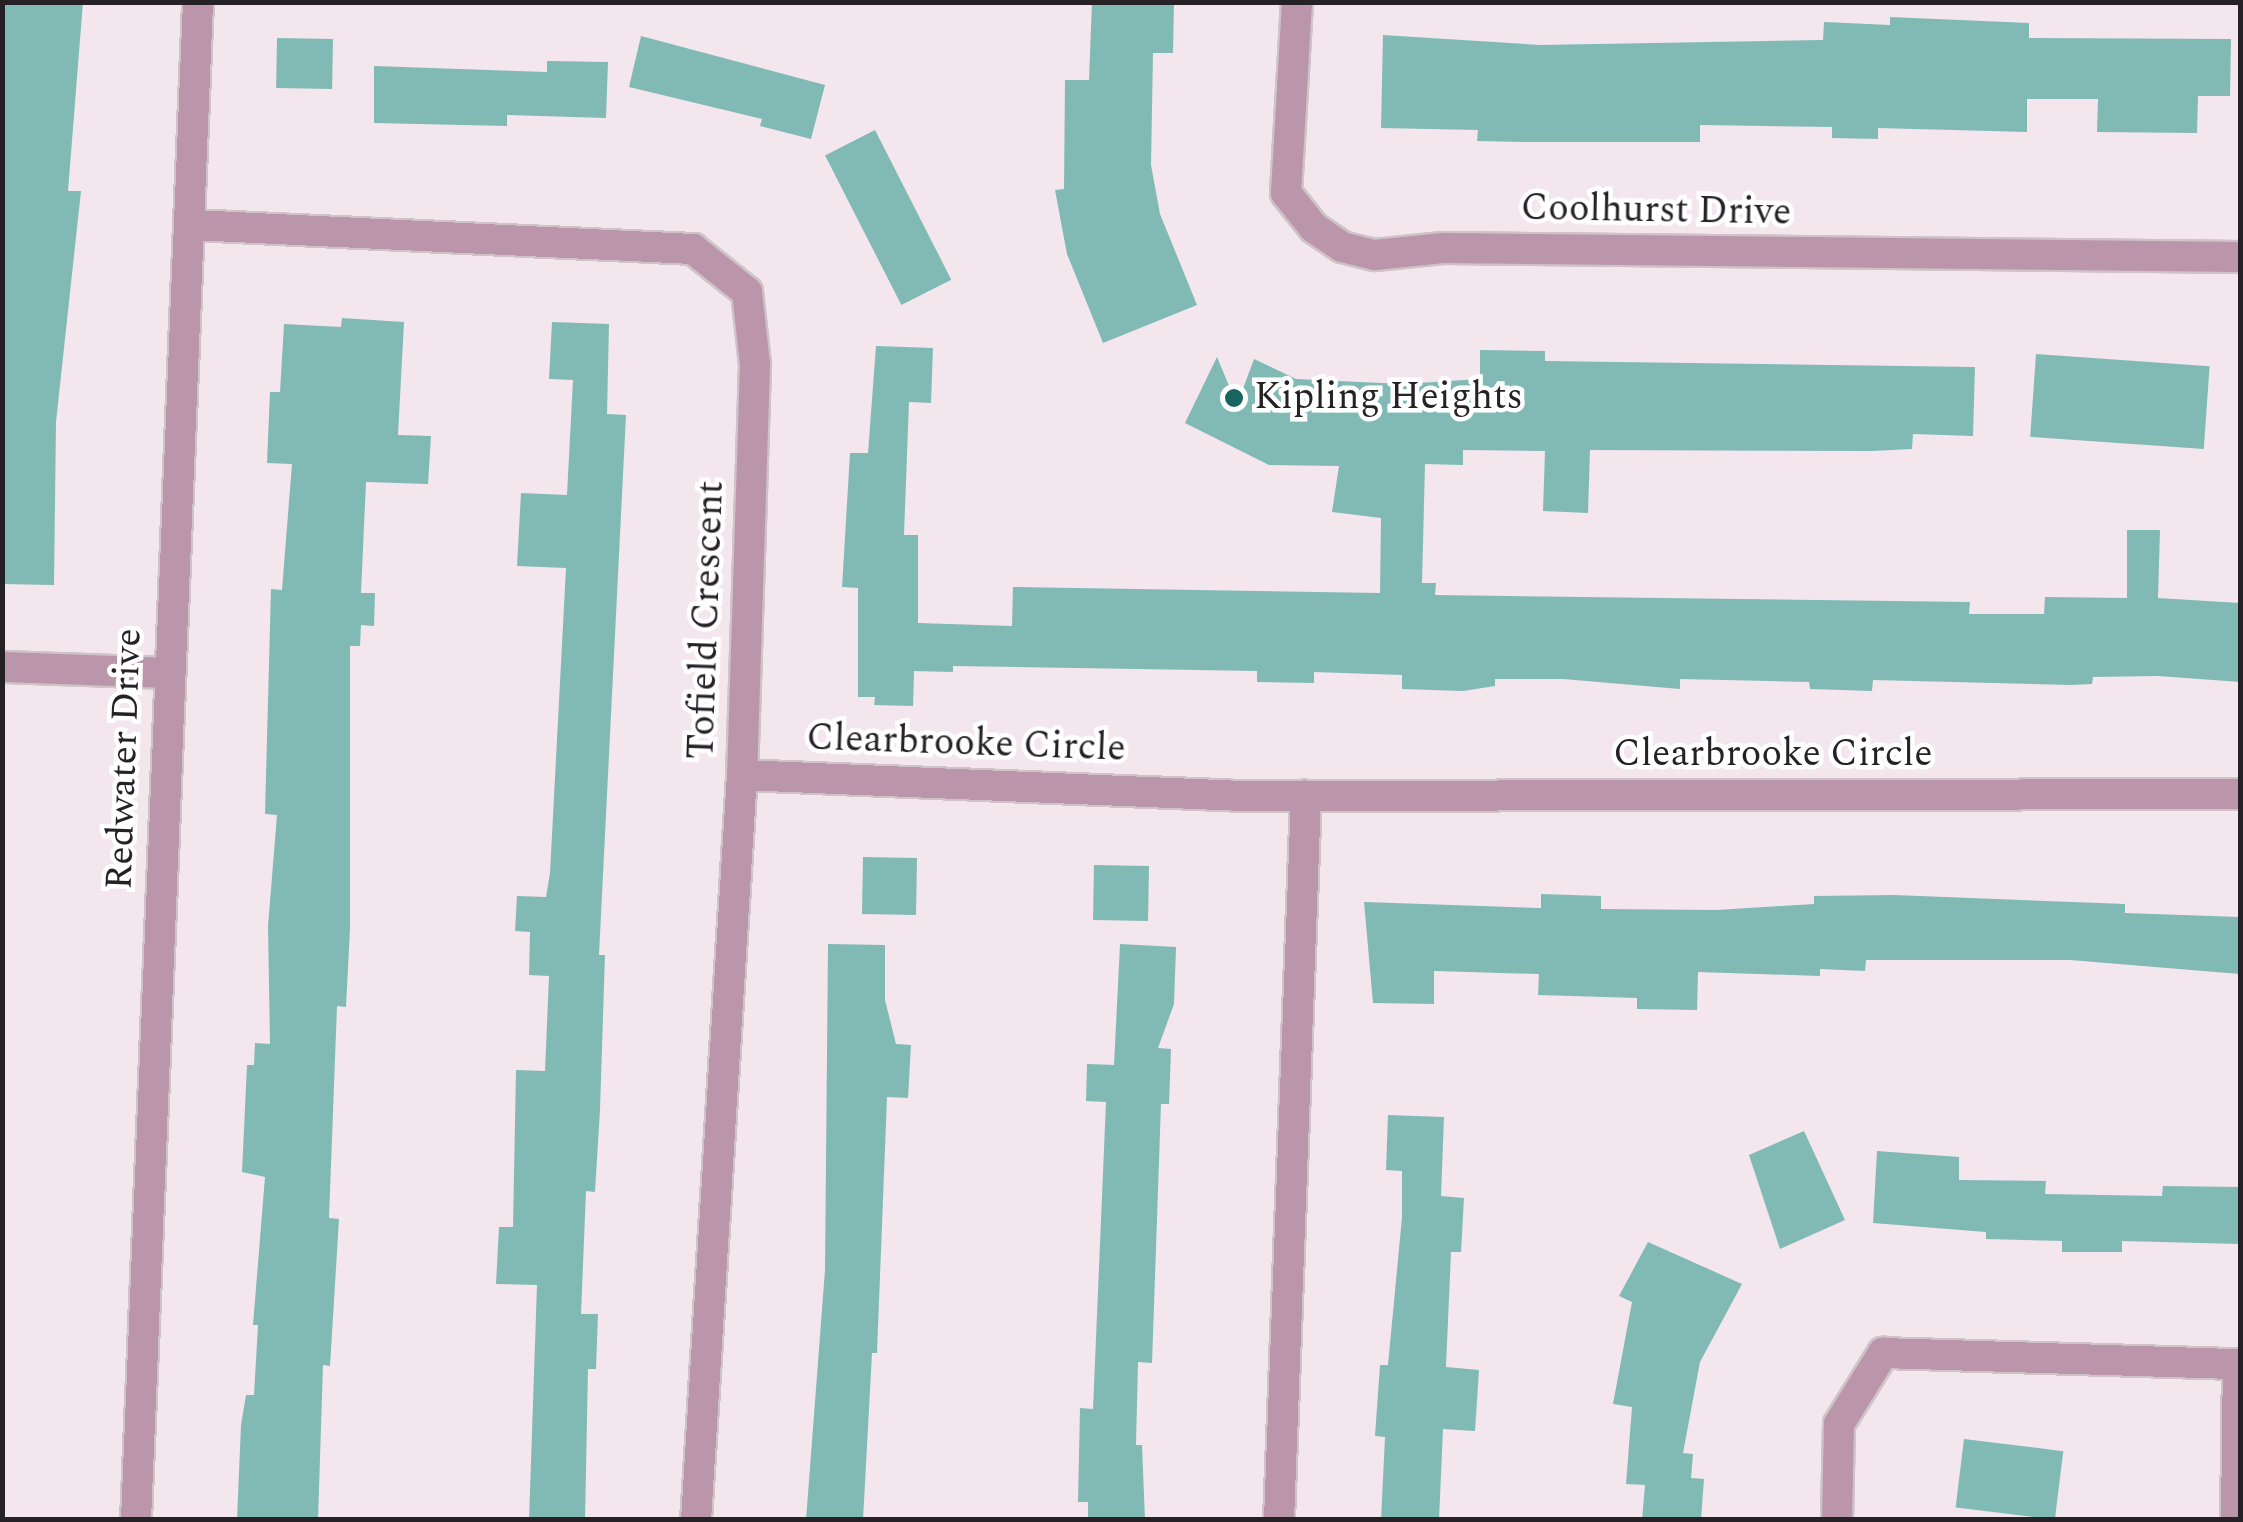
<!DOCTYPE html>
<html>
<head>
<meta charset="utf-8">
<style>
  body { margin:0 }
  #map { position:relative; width:2243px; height:1522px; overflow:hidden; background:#f3e6ed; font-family:Spectral,serif }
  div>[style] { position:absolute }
  .building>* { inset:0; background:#81bab5; transform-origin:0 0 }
  .roads { filter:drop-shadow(2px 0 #cec3c9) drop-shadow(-2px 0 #cec3c9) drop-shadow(0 2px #cec3c9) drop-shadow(0 -2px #cec3c9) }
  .minor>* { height:30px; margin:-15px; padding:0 15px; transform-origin:15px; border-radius:15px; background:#bb95aa }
  .dots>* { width:28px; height:28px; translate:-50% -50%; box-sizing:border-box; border:5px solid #fff; border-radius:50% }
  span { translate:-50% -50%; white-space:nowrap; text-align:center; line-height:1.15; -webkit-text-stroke:9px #fff; paint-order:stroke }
  .street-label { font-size:38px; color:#262124 }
  .poi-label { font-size:38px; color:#262124 }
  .left { translate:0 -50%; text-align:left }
  .frame { position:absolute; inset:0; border:5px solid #262124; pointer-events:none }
</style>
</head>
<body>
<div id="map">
  <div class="building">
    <div style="clip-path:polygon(2px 2px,83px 2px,68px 191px,81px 191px,56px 422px,54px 585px,2px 584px)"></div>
    <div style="clip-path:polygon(1092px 2px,1174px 2px,1173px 53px,1153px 53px,1151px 165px,1160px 214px,1197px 305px,1103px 343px,1067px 254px,1055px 190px,1064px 189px,1065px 80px,1089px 80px)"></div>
    <div style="clip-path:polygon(1890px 17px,2029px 23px,2029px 38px,2231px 39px,2230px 96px,2198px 96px,2197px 133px,2097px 132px,2098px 99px,2027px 99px,2027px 132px,1878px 128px,1878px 139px,1832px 138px,1832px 127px,1700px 125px,1700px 142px,1521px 142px,1477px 141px,1478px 130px,1381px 128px,1383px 35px,1540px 45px,1823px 40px,1824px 22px,1890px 25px)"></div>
    <div style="clip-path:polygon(641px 36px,825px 85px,811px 139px,760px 126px,762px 119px,629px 87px)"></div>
    <div style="left:277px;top:38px;width:56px;height:50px;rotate:1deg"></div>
    <div style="clip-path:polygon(547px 61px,608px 62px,606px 118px,507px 115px,507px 126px,374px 123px,374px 66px,547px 72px)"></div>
    <div style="left:875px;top:130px;width:168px;height:56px;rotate:63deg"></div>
    <div style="clip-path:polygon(342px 318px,404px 322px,398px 435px,431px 436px,428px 484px,366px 482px,361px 593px,375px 593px,374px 626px,361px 625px,360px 646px,350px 646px,350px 929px,346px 1007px,337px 1006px,329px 1218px,339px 1219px,330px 1366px,323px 1365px,318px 1520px,237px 1520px,241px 1425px,246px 1395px,254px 1395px,258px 1325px,253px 1325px,265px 1177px,242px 1172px,247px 1065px,254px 1065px,255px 1043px,270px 1044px,268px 926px,277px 815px,265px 814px,271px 589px,282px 590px,292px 464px,267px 463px,270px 392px,280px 392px,284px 324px,341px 327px)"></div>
    <div style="clip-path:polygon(552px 322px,609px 324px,607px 414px,626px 415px,599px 955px,605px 955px,600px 1110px,595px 1192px,586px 1191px,581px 1314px,598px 1314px,596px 1369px,588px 1369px,585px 1520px,529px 1520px,537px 1285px,496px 1284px,499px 1227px,513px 1227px,516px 1070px,545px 1071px,549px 976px,529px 975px,530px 932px,515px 931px,517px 896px,546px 897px,550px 873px,566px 568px,517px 566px,521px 493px,567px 495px,573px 380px,549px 379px)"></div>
    <div style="clip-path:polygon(876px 346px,933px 348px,931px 403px,909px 402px,904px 535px,918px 535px,918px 623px,1012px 626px,1013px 587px,1380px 593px,1381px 518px,1332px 512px,1339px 466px,1269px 465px,1185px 423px,1217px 357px,1237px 405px,1254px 359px,1296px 379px,1403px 384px,1480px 379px,1480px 350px,1545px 351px,1545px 361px,1975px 367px,1973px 436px,1913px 434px,1912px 449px,1872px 451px,1590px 450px,1588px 513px,1543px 511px,1545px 451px,1463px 450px,1463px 465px,1425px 464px,1422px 583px,1436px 583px,1435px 595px,1970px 602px,1969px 614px,2044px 614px,2045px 597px,2127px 598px,2127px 530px,2160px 530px,2158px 598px,2240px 603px,2240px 682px,2158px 676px,2093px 677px,2092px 684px,2071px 685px,1873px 680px,1872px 691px,1810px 689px,1809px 682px,1680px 679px,1680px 689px,1563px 679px,1495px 679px,1495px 686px,1463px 691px,1402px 689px,1402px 675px,1314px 672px,1314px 683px,1257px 682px,1257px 671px,953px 666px,953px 672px,914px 671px,913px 706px,874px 705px,875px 697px,858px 697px,858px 588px,842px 587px,850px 453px,868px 453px)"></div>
    <div style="left:2036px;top:354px;width:174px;height:83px;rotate:4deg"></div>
    <div style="left:863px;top:857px;width:54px;height:57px;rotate:1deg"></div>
    <div style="left:1094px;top:865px;width:55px;height:55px;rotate:1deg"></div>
    <div style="clip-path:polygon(1541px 894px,1601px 896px,1601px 909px,1717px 910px,1814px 904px,1814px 896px,1894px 895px,2125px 904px,2125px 913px,2240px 917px,2240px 974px,2070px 960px,1866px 960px,1865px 971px,1820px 969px,1820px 976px,1698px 972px,1697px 1010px,1637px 1009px,1637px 998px,1538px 995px,1539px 974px,1434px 971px,1434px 1004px,1373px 1003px,1364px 902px,1541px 908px)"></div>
    <div style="clip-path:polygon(828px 944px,885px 945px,885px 1000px,896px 1044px,911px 1045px,908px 1098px,887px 1097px,877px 1353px,872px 1353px,863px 1520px,806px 1520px,825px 1270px)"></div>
    <div style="clip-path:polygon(1120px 944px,1176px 947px,1174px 1004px,1158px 1048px,1171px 1049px,1169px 1104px,1161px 1104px,1152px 1363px,1138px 1362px,1136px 1445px,1142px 1445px,1145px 1520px,1088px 1520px,1088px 1502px,1078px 1502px,1080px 1408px,1093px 1409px,1106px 1102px,1086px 1101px,1087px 1064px,1114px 1065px)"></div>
    <div style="clip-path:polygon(1388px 1115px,1444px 1117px,1441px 1196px,1464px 1198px,1461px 1252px,1451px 1252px,1446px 1367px,1479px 1370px,1475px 1431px,1443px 1429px,1439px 1520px,1381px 1520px,1385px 1437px,1375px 1436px,1380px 1365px,1388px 1365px,1402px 1217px,1402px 1171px,1386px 1170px)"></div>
    <div style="clip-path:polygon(1804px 1131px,1845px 1220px,1780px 1249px,1749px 1155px)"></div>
    <div style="clip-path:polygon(1877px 1151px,1959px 1157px,1959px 1180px,2046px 1181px,2045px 1194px,2162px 1196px,2163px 1186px,2240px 1187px,2240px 1244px,2122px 1241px,2122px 1252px,2062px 1252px,2062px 1241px,1986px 1239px,1986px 1232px,1873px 1223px)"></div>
    <div style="clip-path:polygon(1648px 1242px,1742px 1284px,1700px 1362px,1683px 1453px,1693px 1454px,1691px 1478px,1704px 1479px,1701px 1520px,1642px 1520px,1645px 1485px,1626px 1484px,1632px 1407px,1613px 1404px,1632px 1302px,1619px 1296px)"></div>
    <div style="left:1964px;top:1439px;width:100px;height:69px;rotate:7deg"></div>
  </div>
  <div class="roads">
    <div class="minor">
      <div style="left:1297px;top:2px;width:191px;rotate:93.3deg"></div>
      <div style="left:1286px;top:193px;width:45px;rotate:51.3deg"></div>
      <div style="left:1314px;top:228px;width:34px;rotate:34deg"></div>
      <div style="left:1342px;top:247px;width:34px;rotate:14deg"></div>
      <div style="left:1375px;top:255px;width:68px;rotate:-5.9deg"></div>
      <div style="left:1443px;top:248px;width:797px;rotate:0.65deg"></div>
      <div style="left:193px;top:225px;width:501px;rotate:2.75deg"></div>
      <div style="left:693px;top:249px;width:69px;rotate:38.5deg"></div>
      <div style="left:747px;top:292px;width:73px;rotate:83.7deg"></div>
      <div style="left:755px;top:365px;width:410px;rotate:91.8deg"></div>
      <div style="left:742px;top:775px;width:746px;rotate:93.53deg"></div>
      <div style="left:2px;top:667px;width:165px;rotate:2.1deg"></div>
      <div style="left:742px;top:775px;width:499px;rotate:2.4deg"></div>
      <div style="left:1241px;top:796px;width:999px;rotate:-0.11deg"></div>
      <div style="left:136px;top:1520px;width:1519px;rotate:-87.66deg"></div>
      <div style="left:1279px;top:1520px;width:725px;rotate:-87.86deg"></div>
      <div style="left:1837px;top:1520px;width:96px;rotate:-88.8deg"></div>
      <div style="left:1839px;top:1424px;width:84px;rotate:-58.2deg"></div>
      <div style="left:1883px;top:1353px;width:357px;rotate:1.8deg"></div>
      <div style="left:2236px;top:1520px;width:156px;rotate:-89.3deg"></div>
    </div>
  </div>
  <div class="dots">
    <div style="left:1234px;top:398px;background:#18645f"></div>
  </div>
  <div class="street-label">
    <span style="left:1656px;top:211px;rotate:1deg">Coolhurst Drive</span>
    <span style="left:707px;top:620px;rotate:-88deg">Tofield Crescent</span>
    <span style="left:966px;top:744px;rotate:2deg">Clearbrooke Circle</span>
    <span style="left:1773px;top:755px">Clearbrooke Circle</span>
    <span style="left:125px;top:759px;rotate:-88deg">Redwater Drive</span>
  </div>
  <div class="poi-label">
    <span class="left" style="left:1254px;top:398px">Kipling Heights</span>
  </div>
  <div class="frame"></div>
</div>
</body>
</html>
